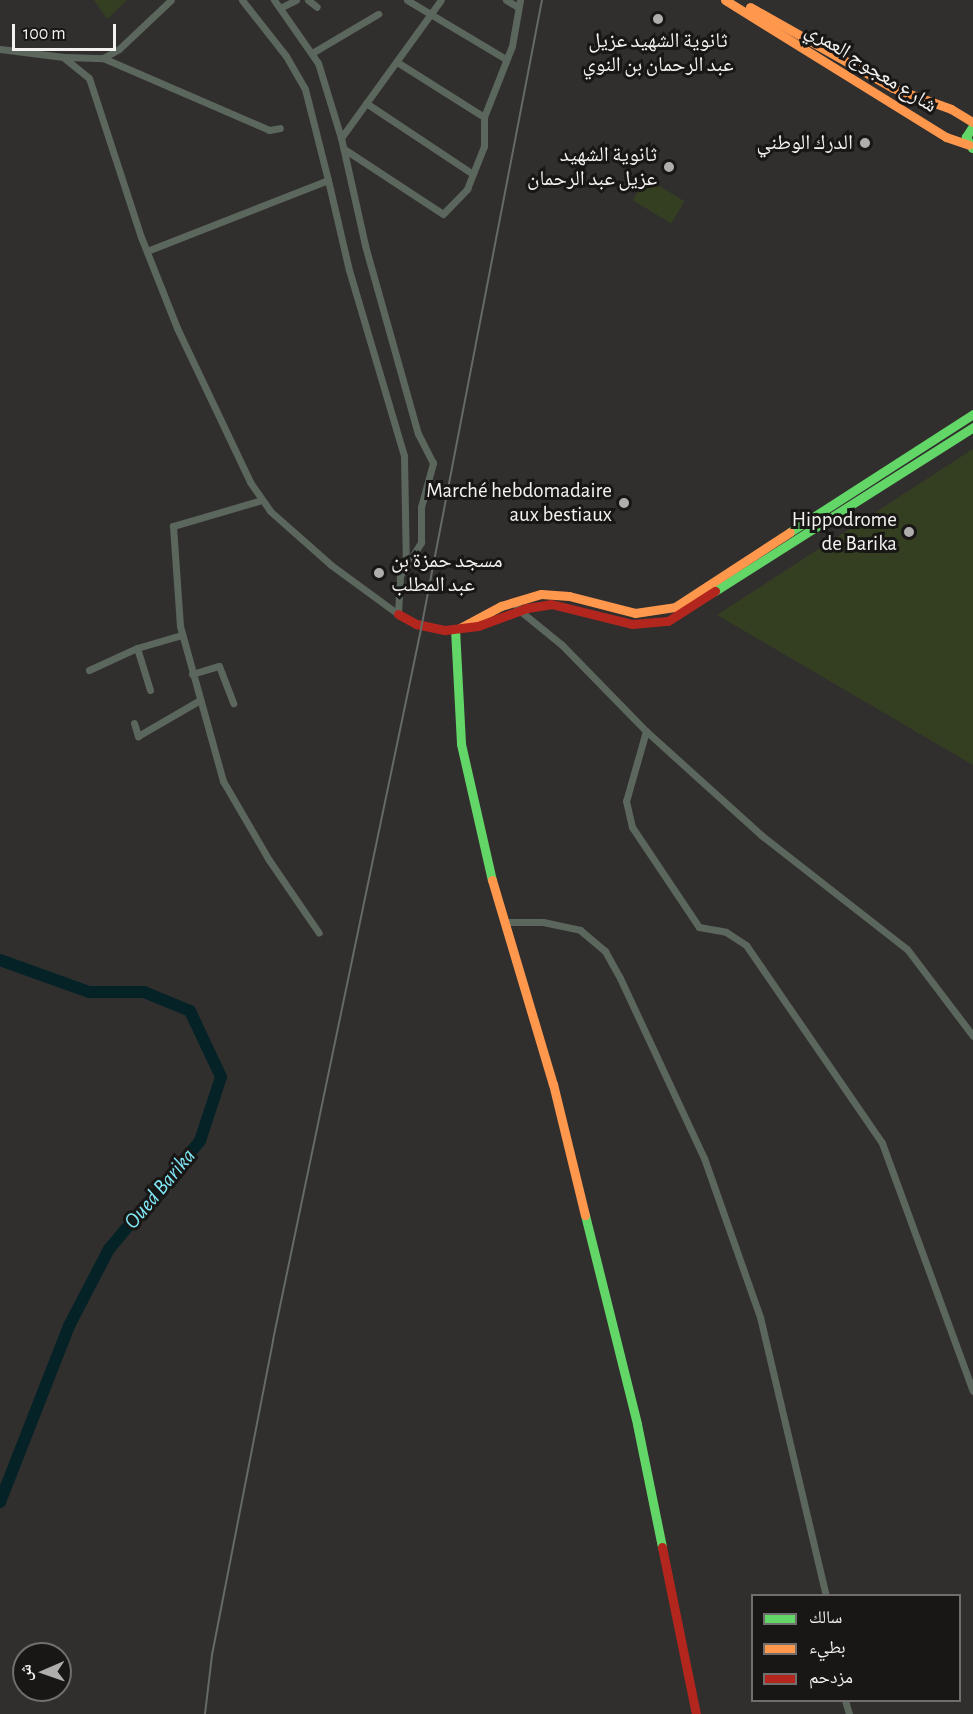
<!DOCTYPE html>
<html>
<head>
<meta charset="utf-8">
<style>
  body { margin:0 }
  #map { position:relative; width:973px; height:1714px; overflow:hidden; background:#312f2e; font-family:"Alegreya Sans","Noto Naskh Arabic",sans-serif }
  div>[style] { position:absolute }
  .green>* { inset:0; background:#343f21; transform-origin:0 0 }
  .river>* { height:12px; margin:-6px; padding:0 6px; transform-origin:6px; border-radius:6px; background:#052226 }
  .street>* { height:7px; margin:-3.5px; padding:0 3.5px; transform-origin:3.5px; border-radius:3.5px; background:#5b665d }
  .fast>* { height:9px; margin:-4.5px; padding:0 4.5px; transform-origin:4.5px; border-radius:4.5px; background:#63d668 }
  .slow>* { height:9px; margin:-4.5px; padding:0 4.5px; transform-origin:4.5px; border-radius:4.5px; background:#ff974d }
  .jam>* { height:9px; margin:-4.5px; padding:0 4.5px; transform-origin:4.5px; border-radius:4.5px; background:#b3261e }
  .rail>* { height:2px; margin:-1px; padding:0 1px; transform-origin:1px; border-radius:1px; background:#656a65 }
  .dots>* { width:16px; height:16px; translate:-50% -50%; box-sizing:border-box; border:3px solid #181716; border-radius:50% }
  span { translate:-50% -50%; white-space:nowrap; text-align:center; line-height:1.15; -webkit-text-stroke:6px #181716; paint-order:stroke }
  .poi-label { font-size:21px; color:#f4f2f1 }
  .right { translate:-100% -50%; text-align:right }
  .left { translate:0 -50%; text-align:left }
  .street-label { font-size:21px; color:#f4f2f1 }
  .water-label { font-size:22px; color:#80e9f7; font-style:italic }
  .legend { position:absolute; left:751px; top:1594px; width:210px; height:108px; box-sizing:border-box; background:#181716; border:2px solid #706f6e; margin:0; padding:8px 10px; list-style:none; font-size:18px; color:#f4f2f1 }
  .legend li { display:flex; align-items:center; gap:12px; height:30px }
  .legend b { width:30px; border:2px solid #706f6e }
  .north { position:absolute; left:12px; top:1642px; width:60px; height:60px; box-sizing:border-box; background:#181716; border:2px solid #706f6e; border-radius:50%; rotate:268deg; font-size:16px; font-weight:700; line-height:24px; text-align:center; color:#f4f2f1 }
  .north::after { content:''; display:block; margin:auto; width:21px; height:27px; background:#b0aead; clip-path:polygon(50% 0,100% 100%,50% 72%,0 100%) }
  .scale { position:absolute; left:12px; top:24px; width:104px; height:27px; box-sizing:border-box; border:3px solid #f4f2f1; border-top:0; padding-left:8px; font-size:18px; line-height:21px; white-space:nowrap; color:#f4f2f1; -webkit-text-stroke:4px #181716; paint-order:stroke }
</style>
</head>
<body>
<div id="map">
  <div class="green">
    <div style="clip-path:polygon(94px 0,127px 0,107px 19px)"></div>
    <div style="left:646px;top:178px;width:45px;height:26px;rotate:31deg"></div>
    <div style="clip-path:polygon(973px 449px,973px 765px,717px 615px)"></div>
  </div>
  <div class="river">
    <div style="left:0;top:960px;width:95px;rotate:19.8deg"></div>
    <div style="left:89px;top:992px;width:55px"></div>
    <div style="left:144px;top:992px;width:50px;rotate:22.4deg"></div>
    <div style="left:190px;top:1011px;width:73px;rotate:64.8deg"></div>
    <div style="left:221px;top:1077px;width:67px;rotate:108.2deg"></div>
    <div style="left:200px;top:1141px;width:141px;rotate:130.1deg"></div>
    <div style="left:109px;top:1249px;width:87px;rotate:117.5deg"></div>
    <div style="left:69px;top:1326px;width:189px;rotate:111.4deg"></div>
  </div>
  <div class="street">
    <div style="left:308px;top:0;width:11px;rotate:38deg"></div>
    <div style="left:407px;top:0;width:115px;rotate:30.8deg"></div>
    <div style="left:506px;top:0;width:14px;rotate:30deg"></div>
    <div style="left:280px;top:8px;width:18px;rotate:-27deg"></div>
    <div style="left:0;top:49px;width:64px;rotate:7.2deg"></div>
    <div style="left:63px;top:57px;width:33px;rotate:39deg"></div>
    <div style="left:89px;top:78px;width:167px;rotate:71.9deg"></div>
    <div style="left:141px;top:237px;width:98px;rotate:68.4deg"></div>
    <div style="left:177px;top:328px;width:170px;rotate:64.6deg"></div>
    <div style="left:250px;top:482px;width:35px;rotate:55deg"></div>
    <div style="left:270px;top:511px;width:81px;rotate:41.5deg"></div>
    <div style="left:331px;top:565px;width:83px;rotate:36.2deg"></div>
    <div style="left:398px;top:614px;width:38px;rotate:-87deg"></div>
    <div style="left:400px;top:576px;width:40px;rotate:-58deg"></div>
    <div style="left:421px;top:542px;width:35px;rotate:-90deg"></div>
    <div style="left:421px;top:507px;width:46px;rotate:-74.7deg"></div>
    <div style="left:433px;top:463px;width:33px;rotate:-117deg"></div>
    <div style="left:418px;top:434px;width:196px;rotate:-105.7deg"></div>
    <div style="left:365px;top:245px;width:110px;rotate:-102.6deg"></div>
    <div style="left:341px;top:138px;width:78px;rotate:-107deg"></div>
    <div style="left:318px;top:63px;width:77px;rotate:-124.9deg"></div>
    <div style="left:312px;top:53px;width:77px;rotate:-30.6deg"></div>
    <div style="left:66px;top:57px;width:37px;rotate:2deg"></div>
    <div style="left:103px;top:58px;width:18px;rotate:-29deg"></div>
    <div style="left:119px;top:49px;width:71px;rotate:-43.3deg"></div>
    <div style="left:103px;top:58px;width:181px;rotate:23.4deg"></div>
    <div style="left:269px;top:130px;width:11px;rotate:-10deg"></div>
    <div style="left:397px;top:62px;width:103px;rotate:32.3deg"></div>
    <div style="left:366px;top:103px;width:128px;rotate:33.6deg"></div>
    <div style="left:341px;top:138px;width:170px;rotate:-54.1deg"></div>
    <div style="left:344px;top:149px;width:118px;rotate:33.3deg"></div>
    <div style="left:443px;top:214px;width:35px;rotate:-46deg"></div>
    <div style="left:467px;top:189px;width:46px;rotate:-68.4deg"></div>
    <div style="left:484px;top:146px;width:29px;rotate:-90deg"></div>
    <div style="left:484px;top:117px;width:76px;rotate:-68.5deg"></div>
    <div style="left:512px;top:46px;width:47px;rotate:-80.1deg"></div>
    <div style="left:328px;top:180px;width:92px;rotate:76.9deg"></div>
    <div style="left:349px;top:270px;width:194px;rotate:73.5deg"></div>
    <div style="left:404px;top:456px;width:110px;rotate:89deg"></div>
    <div style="left:147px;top:251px;width:194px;rotate:-21.4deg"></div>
    <div style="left:328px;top:180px;width:94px;rotate:-104.2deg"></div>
    <div style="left:305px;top:89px;width:38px;rotate:-120deg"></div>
    <div style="left:286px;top:56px;width:71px;rotate:-128.2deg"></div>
    <div style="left:262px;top:500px;width:93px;rotate:163.7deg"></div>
    <div style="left:173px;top:526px;width:100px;rotate:86deg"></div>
    <div style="left:180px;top:626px;width:161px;rotate:74.5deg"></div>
    <div style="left:223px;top:781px;width:91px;rotate:59.8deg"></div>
    <div style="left:269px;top:860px;width:88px;rotate:55.6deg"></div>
    <div style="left:514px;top:601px;width:10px;rotate:61deg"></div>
    <div style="left:519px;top:610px;width:55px;rotate:39.1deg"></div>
    <div style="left:562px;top:645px;width:120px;rotate:45.7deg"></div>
    <div style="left:646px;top:731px;width:155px;rotate:42.1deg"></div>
    <div style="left:761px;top:835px;width:185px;rotate:38deg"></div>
    <div style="left:907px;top:949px;width:109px;rotate:52.8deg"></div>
    <div style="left:137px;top:648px;width:44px;rotate:72.8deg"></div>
    <div style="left:89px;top:670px;width:53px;rotate:-24.6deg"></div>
    <div style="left:137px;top:648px;width:47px;rotate:-16.1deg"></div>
    <div style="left:192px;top:674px;width:28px;rotate:-17deg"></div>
    <div style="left:219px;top:666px;width:40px;rotate:69deg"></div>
    <div style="left:134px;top:723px;width:14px;rotate:73deg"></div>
    <div style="left:138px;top:736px;width:72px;rotate:-30.1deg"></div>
    <div style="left:646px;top:731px;width:73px;rotate:105.9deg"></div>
    <div style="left:626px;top:801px;width:27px;rotate:77deg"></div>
    <div style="left:632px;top:827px;width:120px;rotate:56.2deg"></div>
    <div style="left:699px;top:927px;width:27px;rotate:10deg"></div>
    <div style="left:726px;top:932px;width:24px;rotate:33deg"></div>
    <div style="left:746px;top:945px;width:240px;rotate:55.5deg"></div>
    <div style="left:882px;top:1143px;width:264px;rotate:69.9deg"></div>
    <div style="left:504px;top:922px;width:39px"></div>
    <div style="left:543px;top:922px;width:38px;rotate:12deg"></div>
    <div style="left:580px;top:930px;width:33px;rotate:40deg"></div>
    <div style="left:605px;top:951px;width:31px;rotate:61deg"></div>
    <div style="left:620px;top:978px;width:199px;rotate:65deg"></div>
    <div style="left:704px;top:1158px;width:169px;rotate:70.6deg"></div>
    <div style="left:760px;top:1317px;width:287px;rotate:76.7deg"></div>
    <div style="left:845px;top:1700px;width:15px;rotate:74deg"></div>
  </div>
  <div class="fast">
    <div style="left:972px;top:148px;width:13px;rotate:-119deg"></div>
    <div style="left:966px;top:137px;width:13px;rotate:-58deg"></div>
    <div style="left:790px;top:532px;width:218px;rotate:-32.8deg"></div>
    <div style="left:715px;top:591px;width:306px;rotate:-32.4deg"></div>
    <div style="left:455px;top:629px;width:115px;rotate:87deg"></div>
    <div style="left:461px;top:744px;width:139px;rotate:77.2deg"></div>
    <div style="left:585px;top:1215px;width:215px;rotate:76deg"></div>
    <div style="left:637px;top:1424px;width:126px;rotate:78.5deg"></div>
  </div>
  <div class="slow">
    <div style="left:725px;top:0;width:260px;rotate:31.8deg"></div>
    <div style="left:946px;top:137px;width:24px;rotate:19deg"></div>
    <div style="left:750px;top:7px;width:164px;rotate:29.5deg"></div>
    <div style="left:893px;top:88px;width:62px;rotate:19.9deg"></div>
    <div style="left:951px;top:109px;width:26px;rotate:31deg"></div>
    <div style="left:460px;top:628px;width:47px;rotate:-28.2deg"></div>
    <div style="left:501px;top:606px;width:42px;rotate:-16.7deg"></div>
    <div style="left:541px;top:594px;width:28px;rotate:4deg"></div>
    <div style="left:569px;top:596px;width:68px;rotate:14.4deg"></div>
    <div style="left:635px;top:613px;width:40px;rotate:-8.5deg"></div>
    <div style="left:675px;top:607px;width:137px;rotate:-33.1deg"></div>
    <div style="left:492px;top:880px;width:213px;rotate:73.4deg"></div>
    <div style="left:553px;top:1084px;width:135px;rotate:76.3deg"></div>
  </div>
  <div class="jam">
    <div style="left:398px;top:614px;width:21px;rotate:29deg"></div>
    <div style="left:416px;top:624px;width:30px;rotate:12deg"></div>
    <div style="left:445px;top:630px;width:33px;rotate:-7deg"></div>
    <div style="left:478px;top:626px;width:52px;rotate:-20.2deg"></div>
    <div style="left:527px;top:608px;width:24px;rotate:-9deg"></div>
    <div style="left:551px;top:604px;width:83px;rotate:13.9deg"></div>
    <div style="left:632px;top:624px;width:36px;rotate:-5deg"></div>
    <div style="left:668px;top:621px;width:56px;rotate:-32.6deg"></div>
    <div style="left:662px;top:1547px;width:170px;rotate:78.5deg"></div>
  </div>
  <div class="rail">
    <div style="left:205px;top:1714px;width:59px;rotate:-83.2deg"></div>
    <div style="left:212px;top:1655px;width:321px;rotate:-79deg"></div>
    <div style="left:273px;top:1340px;width:726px;rotate:-78.24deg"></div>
    <div style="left:421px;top:629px;width:641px;rotate:-79.11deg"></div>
  </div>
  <div class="dots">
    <div style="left:658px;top:19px;background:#b0aead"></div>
    <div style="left:865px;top:143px;background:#b0aead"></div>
    <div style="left:669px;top:167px;background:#b0aead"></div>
    <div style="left:624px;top:503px;background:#b0aead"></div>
    <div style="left:909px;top:532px;background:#b0aead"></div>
    <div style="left:379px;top:573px;background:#b0aead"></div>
  </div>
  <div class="poi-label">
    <span style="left:658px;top:53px">ثانوية الشهيد عزيل<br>عبد الرحمان بن النوي</span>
    <span class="right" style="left:853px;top:143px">الدرك الوطني</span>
    <span class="right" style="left:657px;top:167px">ثانوية الشهيد<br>عزيل عبد الرحمان</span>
    <span class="right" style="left:612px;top:503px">Marché hebdomadaire<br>aux bestiaux</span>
    <span class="right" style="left:897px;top:532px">Hippodrome<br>de Barika</span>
    <span class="left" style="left:391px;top:573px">مسجد حمزة بن<br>عبد المطلب</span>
  </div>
  <div class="street-label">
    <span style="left:871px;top:68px;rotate:32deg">شارع معجوج العمري</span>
  </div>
  <div class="water-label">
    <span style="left:160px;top:1189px;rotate:-50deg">Oued Barika</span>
  </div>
  <ul class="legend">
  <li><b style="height:8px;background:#63d668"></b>سالك</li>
  <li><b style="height:8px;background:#ff974d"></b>بطيء</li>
  <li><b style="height:8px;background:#b3261e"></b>مزدحم</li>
  </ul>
  <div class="north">ش</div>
  <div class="scale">100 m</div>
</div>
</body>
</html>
